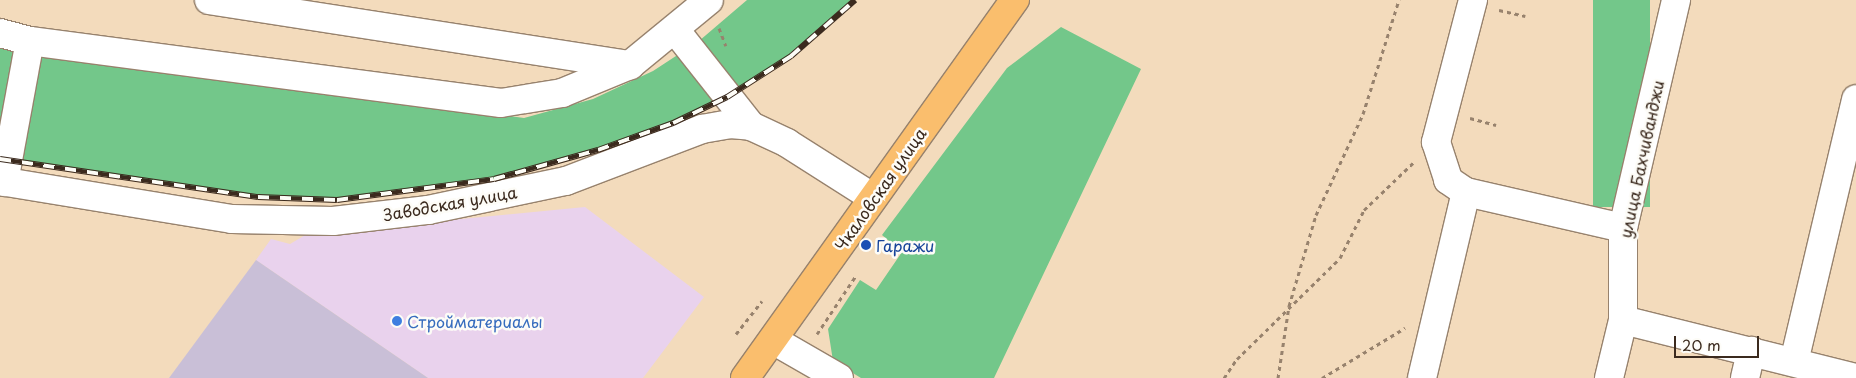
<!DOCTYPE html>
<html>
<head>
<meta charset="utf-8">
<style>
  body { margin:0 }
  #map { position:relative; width:1856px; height:378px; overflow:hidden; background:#f3dbbc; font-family:"Playpen Sans",sans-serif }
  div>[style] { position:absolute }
  .built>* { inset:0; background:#e9d2ed }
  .industrial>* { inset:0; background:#c9bfd7 }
  .green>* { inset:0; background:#73c78a; transform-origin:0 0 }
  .path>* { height:3px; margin-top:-1.5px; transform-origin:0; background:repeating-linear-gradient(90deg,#97826d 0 4px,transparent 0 8px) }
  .roads { filter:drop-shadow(1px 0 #97826d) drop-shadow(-1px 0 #97826d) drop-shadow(0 1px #97826d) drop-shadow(0 -1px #97826d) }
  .minor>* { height:28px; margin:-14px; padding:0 14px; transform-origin:14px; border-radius:14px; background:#fff }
  .major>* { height:28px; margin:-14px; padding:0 14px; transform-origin:14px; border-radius:14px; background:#fabe6d }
  .rail>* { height:5.5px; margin-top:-2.75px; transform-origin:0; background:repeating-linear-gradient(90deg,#fdfcf7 0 11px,#3b2a1e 0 22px); box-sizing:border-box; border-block:1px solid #3b2a1e }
  .dots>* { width:14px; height:14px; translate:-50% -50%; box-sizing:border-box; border:2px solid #fdfcf7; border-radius:50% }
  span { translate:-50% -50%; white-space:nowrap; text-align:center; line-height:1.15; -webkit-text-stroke:5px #fdfcf7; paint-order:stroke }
  .street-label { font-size:16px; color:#3b2a1e }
  .transit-label { font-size:16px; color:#164399 }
  .left { translate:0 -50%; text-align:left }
  .shop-label { font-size:16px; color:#366cbe }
  .scale { position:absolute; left:1674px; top:336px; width:85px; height:22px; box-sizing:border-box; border:2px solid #3b2a1e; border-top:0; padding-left:6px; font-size:15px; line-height:18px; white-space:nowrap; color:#3b2a1e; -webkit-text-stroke:4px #fdfcf7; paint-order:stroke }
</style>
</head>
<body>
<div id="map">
  <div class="built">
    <div style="clip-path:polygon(585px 207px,704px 297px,643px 378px,428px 378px,256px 260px,271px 239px,290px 244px,307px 234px)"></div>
  </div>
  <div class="industrial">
    <div style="clip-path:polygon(256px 260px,428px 378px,169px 378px)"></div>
  </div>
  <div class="green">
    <div style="clip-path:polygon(747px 0,855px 0,791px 56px,727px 97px,673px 123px,598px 150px,494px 179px,337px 200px,258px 197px,0 159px,0 48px,524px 118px,593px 99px,653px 71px,699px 41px)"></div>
    <div style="left:1593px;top:0;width:57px;height:207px"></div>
    <div style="clip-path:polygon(1061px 27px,1141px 69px,994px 378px,861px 378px,833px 361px,828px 329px,860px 280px,876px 290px,902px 252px,882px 235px,1007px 68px)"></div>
  </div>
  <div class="path">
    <div style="left:1499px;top:10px;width:27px;rotate:13deg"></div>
    <div style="left:719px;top:28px;width:19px;rotate:69deg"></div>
    <div style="left:1470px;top:118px;width:27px;rotate:15deg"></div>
    <div style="left:736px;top:334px;width:42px;rotate:-51.8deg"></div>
    <div style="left:817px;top:334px;width:69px;rotate:-56.3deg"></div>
    <div style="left:1224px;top:378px;width:23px;rotate:-56deg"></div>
    <div style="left:1237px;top:359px;width:144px;rotate:-44.4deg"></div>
    <div style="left:1340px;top:258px;width:54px;rotate:-63.4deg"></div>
    <div style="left:1364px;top:210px;width:68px;rotate:-43.8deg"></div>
    <div style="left:1278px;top:378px;width:73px;rotate:-81.3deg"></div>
    <div style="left:1289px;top:306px;width:95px;rotate:-73.5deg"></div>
    <div style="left:1316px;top:215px;width:111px;rotate:-65deg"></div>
    <div style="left:1363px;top:114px;width:120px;rotate:-72.5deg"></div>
    <div style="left:1322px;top:378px;width:97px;rotate:-31.1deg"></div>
  </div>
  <div class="roads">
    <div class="minor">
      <div style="left:209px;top:0;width:426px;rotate:8.8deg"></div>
      <div style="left:1473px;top:0;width:147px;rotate:104.6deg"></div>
      <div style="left:1436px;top:142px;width:40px;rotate:72deg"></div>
      <div style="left:1448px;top:180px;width:22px;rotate:34deg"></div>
      <div style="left:1466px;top:192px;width:161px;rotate:12.9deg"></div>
      <div style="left:676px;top:31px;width:121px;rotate:51.7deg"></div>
      <div style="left:0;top:33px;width:31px;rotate:15deg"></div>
      <div style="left:0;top:181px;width:235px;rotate:9.3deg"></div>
      <div style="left:232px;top:219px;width:101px;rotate:1.1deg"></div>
      <div style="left:333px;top:221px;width:96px;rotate:-6.6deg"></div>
      <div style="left:428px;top:210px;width:141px;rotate:-11.9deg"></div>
      <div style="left:566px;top:181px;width:146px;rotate:-20.9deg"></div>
      <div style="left:702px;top:129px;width:28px;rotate:-10deg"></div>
      <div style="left:730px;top:124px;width:21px;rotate:5deg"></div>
      <div style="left:751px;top:126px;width:40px;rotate:25deg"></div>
      <div style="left:787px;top:143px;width:101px;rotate:32.4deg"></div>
      <div style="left:4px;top:182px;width:143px;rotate:-79.6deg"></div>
      <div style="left:30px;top:41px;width:475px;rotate:7.5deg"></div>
      <div style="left:501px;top:103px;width:62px;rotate:-9.3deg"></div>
      <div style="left:562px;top:93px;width:74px;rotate:-22.4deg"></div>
      <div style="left:630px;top:65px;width:102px;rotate:-39.4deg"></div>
      <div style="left:1623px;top:320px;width:239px;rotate:14deg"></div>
      <div style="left:773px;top:340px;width:76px;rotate:29.9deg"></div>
      <div style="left:1794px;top:362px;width:270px;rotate:-76.7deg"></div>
      <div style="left:1422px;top:378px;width:191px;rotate:-76.7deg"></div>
      <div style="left:1609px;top:378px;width:60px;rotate:-76.4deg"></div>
      <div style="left:1623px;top:320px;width:92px;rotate:-90deg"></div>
      <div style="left:1623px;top:228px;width:234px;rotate:-76.9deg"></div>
      <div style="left:1745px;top:378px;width:28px;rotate:-77deg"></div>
    </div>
    <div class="major">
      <div style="left:745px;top:378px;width:465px;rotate:-54.5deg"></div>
    </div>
  </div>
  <div class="rail">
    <div style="left:0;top:159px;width:261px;rotate:8.4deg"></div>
    <div style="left:258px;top:197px;width:79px;rotate:2.2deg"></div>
    <div style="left:337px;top:200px;width:158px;rotate:-7.6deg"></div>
    <div style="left:494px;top:179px;width:108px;rotate:-15.6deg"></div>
    <div style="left:598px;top:150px;width:80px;rotate:-19.8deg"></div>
    <div style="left:673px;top:123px;width:60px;rotate:-25.7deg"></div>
    <div style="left:727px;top:97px;width:76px;rotate:-32.6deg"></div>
    <div style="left:791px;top:56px;width:85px;rotate:-41.2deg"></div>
  </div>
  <div class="dots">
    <div style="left:866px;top:245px;background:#1a4fb4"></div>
    <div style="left:397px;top:321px;background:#3f7fe0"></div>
  </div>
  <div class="street-label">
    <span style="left:1641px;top:159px;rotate:-78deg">улица Бахчиванджи</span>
    <span style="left:880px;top:189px;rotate:-55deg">Чкаловская улица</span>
    <span style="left:450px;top:203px;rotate:-10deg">Заводская улица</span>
  </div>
  <div class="transit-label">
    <span class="left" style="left:876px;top:245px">Гаражи</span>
  </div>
  <div class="shop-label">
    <span class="left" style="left:407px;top:321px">Стройматериалы</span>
  </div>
  <div class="scale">20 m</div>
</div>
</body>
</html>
